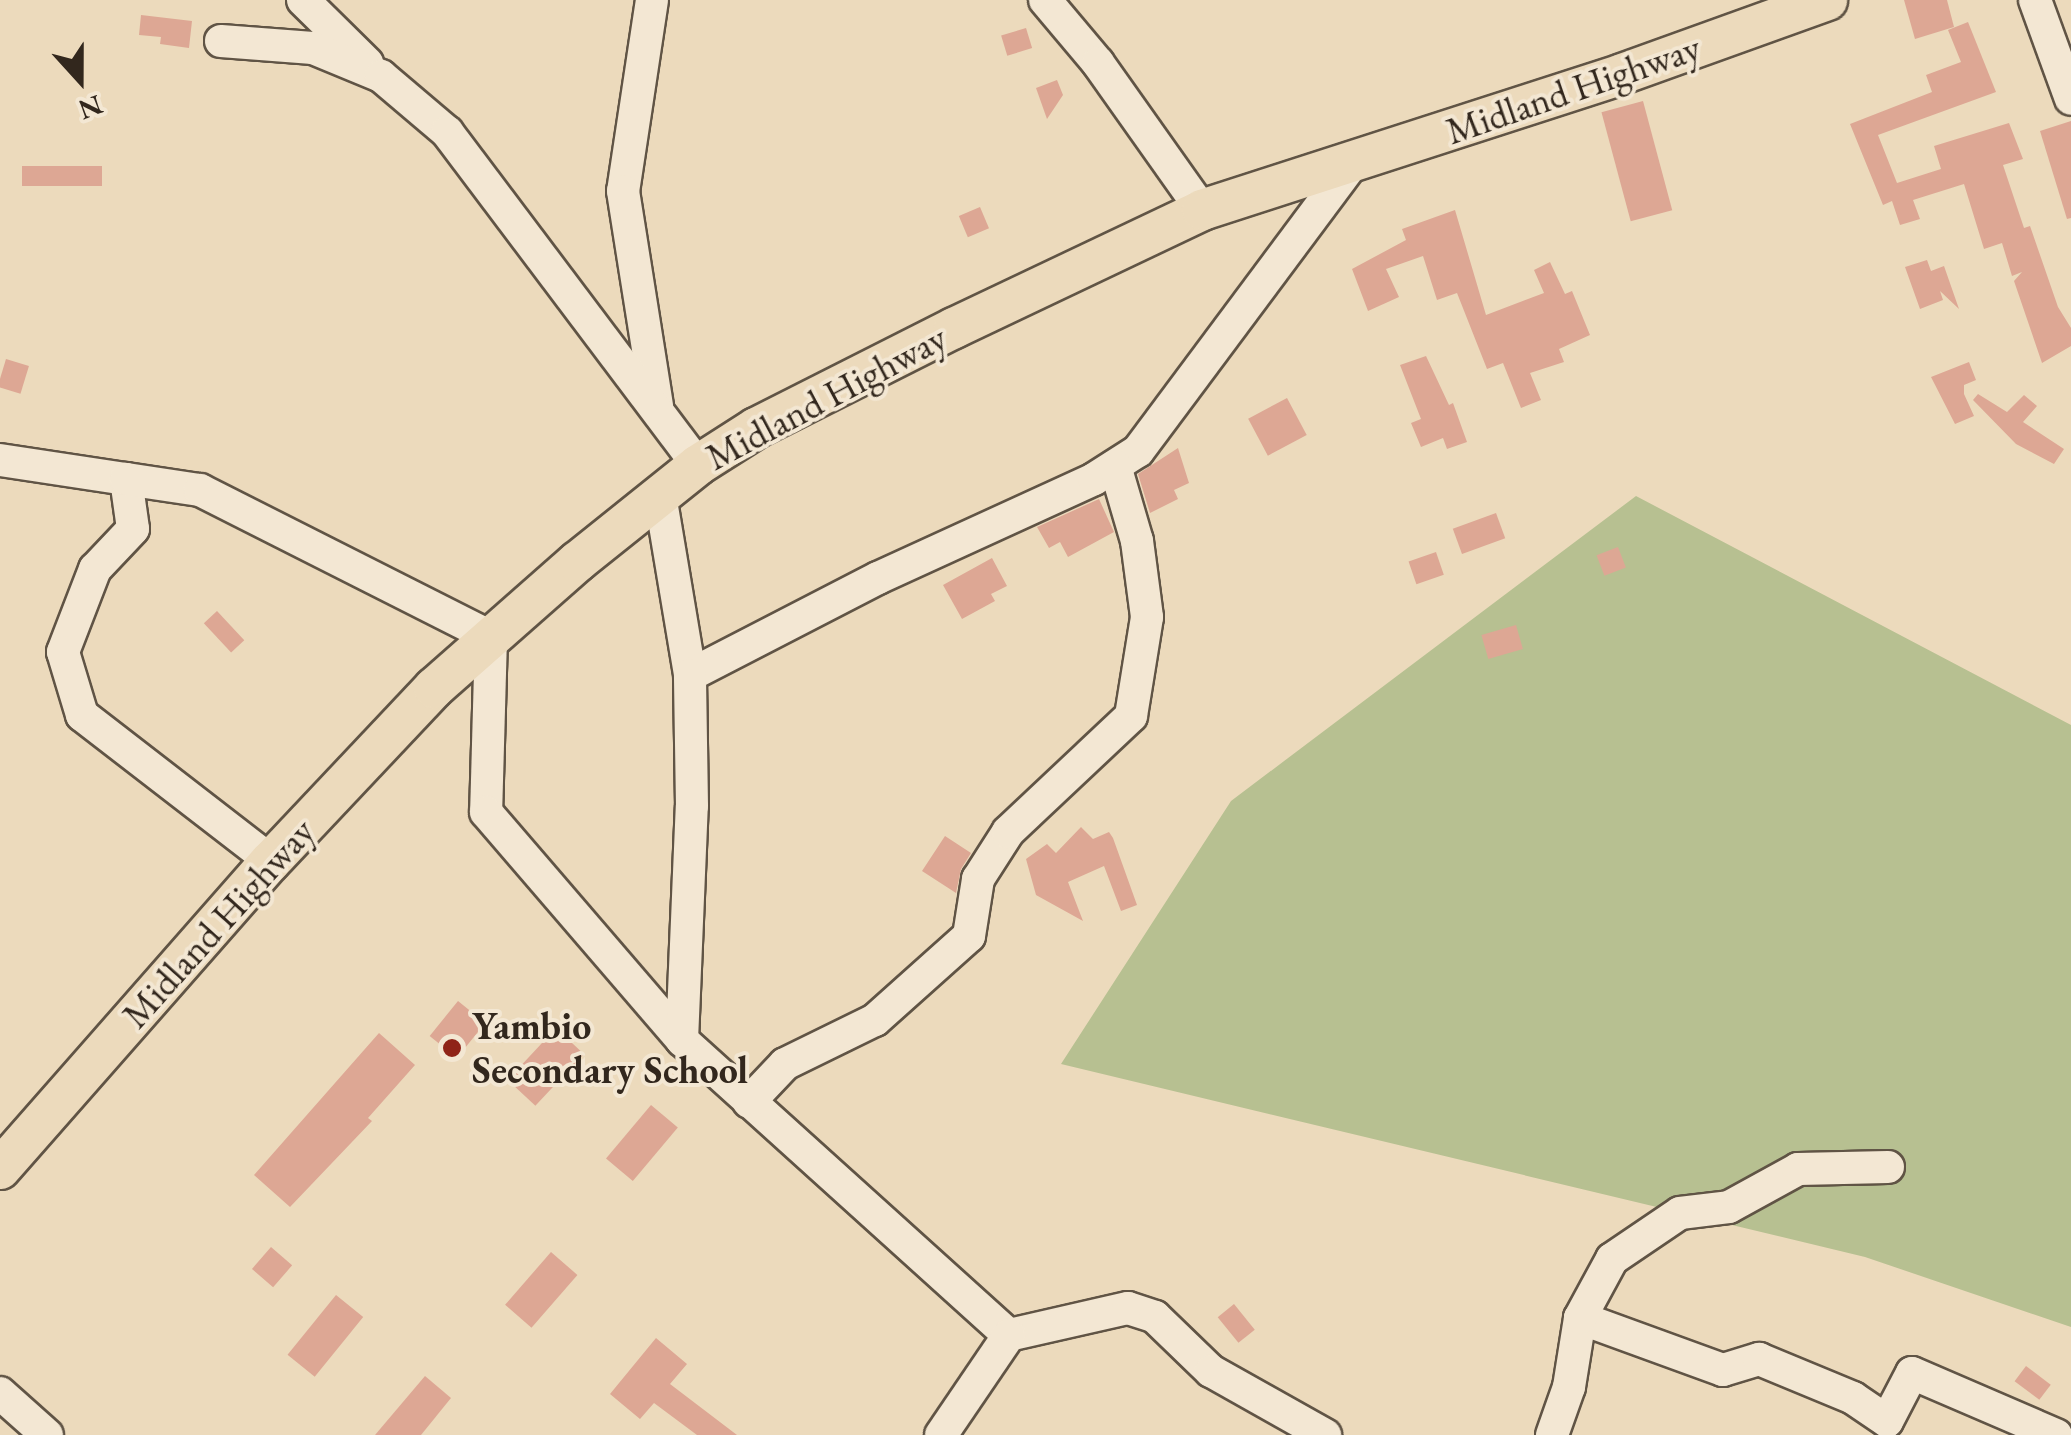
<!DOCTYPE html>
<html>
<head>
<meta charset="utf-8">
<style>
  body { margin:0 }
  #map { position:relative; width:2071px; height:1435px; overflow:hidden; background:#ecdabc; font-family:"EB Garamond",serif }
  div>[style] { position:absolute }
  .green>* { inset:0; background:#b7c091 }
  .building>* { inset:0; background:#dda794; transform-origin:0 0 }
  .roads { filter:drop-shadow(2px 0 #605445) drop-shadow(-2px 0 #605445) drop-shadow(0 2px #605445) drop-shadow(0 -2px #605445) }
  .minor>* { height:32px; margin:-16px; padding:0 16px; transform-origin:16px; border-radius:16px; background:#f3e7d3 }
  .major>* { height:40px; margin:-20px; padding:0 20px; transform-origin:20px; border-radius:20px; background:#ecdabc }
  .dots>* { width:28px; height:28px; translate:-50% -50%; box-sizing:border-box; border:5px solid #f3e7d3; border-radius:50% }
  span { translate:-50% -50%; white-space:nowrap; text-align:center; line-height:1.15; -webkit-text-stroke:8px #f3e7d3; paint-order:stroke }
  .street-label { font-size:38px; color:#32271d }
  .poi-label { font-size:38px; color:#32271d; font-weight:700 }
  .left { translate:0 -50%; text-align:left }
  .north { position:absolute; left:30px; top:30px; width:100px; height:100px; -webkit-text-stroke:8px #f3e7d3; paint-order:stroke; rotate:159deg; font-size:28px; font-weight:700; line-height:40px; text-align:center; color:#32271d }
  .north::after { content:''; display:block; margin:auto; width:35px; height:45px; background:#32271d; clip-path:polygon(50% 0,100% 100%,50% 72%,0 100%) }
</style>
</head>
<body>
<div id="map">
  <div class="green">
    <div style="clip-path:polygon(1636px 496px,2071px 725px,2071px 1327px,1865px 1257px,1061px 1064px,1231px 801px)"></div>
  </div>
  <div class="building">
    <div style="clip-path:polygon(1904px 0,1947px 0,1954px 27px,1915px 39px)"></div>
    <div style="clip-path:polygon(141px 15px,192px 21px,189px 48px,160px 44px,161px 37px,139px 35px)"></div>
    <div style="clip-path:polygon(1968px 22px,1996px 92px,1878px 135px,1897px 183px,1941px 169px,1934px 146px,2009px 123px,2023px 159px,2003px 165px,2024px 228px,2030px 226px,2058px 307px,2071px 328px,2071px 346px,2042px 363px,2014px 281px,2022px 272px,2012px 276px,2002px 243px,1984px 249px,1964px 184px,1913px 200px,1920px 219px,1900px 225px,1892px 201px,1883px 205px,1850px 124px,1932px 92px,1926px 75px,1961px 62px,1948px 30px)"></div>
    <div style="left:1026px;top:28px;width:21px;height:26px;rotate:73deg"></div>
    <div style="clip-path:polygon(1057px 80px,1063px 95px,1047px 119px,1036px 88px)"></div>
    <div style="left:1643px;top:101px;width:113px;height:43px;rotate:75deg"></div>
    <div style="clip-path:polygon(2071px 121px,2071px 218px,2067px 219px,2040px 131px)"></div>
    <div style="left:102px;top:166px;width:20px;height:80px;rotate:90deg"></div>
    <div style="left:980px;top:207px;width:23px;height:23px;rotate:67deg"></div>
    <div style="clip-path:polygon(1455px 210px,1486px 315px,1544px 293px,1534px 270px,1550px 262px,1565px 294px,1572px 291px,1590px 335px,1559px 349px,1564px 362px,1530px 373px,1541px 400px,1521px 408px,1503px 363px,1487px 369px,1457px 293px,1437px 300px,1423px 256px,1386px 269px,1399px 297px,1368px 311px,1352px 269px,1406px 240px,1402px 229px)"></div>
    <div style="clip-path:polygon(1927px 260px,1931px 271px,1944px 266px,1959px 309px,1940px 291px,1943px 300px,1920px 309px,1905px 267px)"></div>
    <div style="clip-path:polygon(1426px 356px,1449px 405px,1453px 403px,1467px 442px,1447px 449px,1443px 438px,1421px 447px,1411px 423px,1421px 419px,1400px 365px)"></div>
    <div style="left:6px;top:359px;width:24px;height:29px;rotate:17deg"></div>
    <div style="clip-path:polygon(1969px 362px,1976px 380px,1964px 385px,1964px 394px,1974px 416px,1955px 424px,1931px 377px)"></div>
    <div style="clip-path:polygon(1978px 394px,2007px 412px,2024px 395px,2037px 406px,2023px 422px,2064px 449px,2054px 464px,2016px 444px,1973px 400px)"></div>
    <div style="left:1287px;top:398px;width:42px;height:44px;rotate:62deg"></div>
    <div style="clip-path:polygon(1178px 448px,1189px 483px,1174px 490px,1178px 499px,1150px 513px,1138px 474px)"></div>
    <div style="clip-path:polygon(1099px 499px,1114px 532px,1068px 557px,1060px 542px,1049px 548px,1037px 527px)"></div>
    <div style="left:1496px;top:513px;width:27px;height:46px;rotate:70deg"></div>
    <div style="left:1618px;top:547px;width:22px;height:23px;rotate:69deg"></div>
    <div style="left:1436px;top:552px;width:24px;height:29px;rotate:71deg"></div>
    <div style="clip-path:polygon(992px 558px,1007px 586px,991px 594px,995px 601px,962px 619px,943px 585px)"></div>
    <div style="left:217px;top:611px;width:40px;height:18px;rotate:47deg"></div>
    <div style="left:1516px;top:625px;width:25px;height:36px;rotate:74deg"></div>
    <div style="clip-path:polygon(1081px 827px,1093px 839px,1109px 832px,1113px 838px,1137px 905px,1121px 911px,1104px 866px,1068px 882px,1083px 921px,1036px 895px,1026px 859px,1047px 844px,1056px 853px)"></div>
    <div style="clip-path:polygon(945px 836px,971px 853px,961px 869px,956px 893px,922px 871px)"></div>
    <div style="left:458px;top:1001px;width:35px;height:45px;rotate:39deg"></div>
    <div style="left:556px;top:1028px;width:38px;height:71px;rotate:43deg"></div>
    <div style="clip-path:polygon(379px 1033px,415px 1065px,368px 1118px,372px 1121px,290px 1207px,254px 1175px)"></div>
    <div style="left:651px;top:1105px;width:35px;height:70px;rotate:40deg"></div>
    <div style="left:271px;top:1247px;width:28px;height:29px;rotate:41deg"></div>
    <div style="left:551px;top:1252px;width:35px;height:70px;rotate:41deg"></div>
    <div style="left:336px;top:1295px;width:35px;height:77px;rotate:39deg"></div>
    <div style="left:1234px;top:1304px;width:33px;height:21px;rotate:51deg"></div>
    <div style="clip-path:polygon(656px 1338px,687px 1364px,670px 1384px,737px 1435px,697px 1435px,654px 1403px,640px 1419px,610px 1394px)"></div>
    <div style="left:2026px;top:1366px;width:31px;height:19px;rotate:37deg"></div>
    <div style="clip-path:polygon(425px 1376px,451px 1398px,421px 1435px,375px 1435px)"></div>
  </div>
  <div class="roads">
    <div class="minor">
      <div style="left:303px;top:0;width:90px;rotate:44.5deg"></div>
      <div style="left:652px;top:0;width:193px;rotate:98.6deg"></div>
      <div style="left:623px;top:191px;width:218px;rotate:81deg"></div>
      <div style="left:1045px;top:0;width:82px;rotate:49.9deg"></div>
      <div style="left:1098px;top:63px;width:180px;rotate:54.7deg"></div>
      <div style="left:2035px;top:0;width:105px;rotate:70deg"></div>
      <div style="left:221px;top:41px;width:92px;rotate:4.4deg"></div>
      <div style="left:313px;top:48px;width:74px;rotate:22.4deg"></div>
      <div style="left:381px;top:76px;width:87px;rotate:40.3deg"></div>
      <div style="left:447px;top:132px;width:417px;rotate:53deg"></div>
      <div style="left:0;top:460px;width:127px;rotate:8.6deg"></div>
      <div style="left:126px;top:479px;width:50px;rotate:82deg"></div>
      <div style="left:133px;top:529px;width:55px;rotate:133.5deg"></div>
      <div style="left:95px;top:569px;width:89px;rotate:111.1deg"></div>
      <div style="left:63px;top:652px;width:66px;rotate:73.2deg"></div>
      <div style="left:82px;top:715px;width:239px;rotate:37.7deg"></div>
      <div style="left:126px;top:479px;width:75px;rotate:8.5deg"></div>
      <div style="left:200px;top:490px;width:326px;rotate:26.8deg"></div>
      <div style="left:491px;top:637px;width:175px;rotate:91.6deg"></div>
      <div style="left:486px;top:812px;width:301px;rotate:49.3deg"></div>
      <div style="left:682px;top:1040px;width:440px;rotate:42.1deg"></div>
      <div style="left:1009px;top:1335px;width:122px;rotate:-12.8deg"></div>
      <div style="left:1128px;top:1308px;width:28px;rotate:18deg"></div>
      <div style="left:1155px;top:1317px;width:78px;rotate:44deg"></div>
      <div style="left:1211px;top:1371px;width:131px;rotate:29.3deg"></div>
      <div style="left:660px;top:495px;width:182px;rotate:80.5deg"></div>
      <div style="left:690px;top:675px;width:212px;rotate:-27.3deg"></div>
      <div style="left:878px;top:578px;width:238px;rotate:-24.6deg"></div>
      <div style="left:1094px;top:479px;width:52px;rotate:-32.5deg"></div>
      <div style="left:1138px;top:451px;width:358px;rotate:-53.3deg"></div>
      <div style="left:682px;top:1040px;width:234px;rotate:-87.6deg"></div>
      <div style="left:692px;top:806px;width:131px;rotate:-90.9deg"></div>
      <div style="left:749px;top:1102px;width:52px;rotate:-46.5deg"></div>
      <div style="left:785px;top:1064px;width:100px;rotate:-26.1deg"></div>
      <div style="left:875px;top:1020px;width:126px;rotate:-41.8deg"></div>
      <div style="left:969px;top:936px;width:58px;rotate:-81deg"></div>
      <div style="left:978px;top:879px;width:56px;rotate:-57.4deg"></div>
      <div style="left:1008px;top:832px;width:169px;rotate:-43.3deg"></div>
      <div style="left:1131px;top:716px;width:100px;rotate:-80.8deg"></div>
      <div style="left:1147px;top:617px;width:77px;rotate:-97.5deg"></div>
      <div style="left:1137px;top:541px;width:78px;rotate:-106.3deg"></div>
      <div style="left:1580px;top:1318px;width:152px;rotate:20deg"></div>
      <div style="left:1723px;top:1370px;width:38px;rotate:-17deg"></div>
      <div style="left:1759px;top:1359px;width:102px;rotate:22.5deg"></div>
      <div style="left:1853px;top:1398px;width:41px;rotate:34.1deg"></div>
      <div style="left:1887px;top:1421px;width:54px;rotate:-62.5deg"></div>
      <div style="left:1912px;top:1373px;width:157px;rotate:23.3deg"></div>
      <div style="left:0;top:1393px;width:63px;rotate:41.8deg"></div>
      <div style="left:941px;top:1435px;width:121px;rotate:-55.8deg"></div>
      <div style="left:1552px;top:1435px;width:51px;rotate:-70.5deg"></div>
      <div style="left:1569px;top:1387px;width:70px;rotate:-80.9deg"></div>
      <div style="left:1580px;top:1318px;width:67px;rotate:-61.5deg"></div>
      <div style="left:1612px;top:1259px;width:82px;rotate:-34.1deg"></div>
      <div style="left:1680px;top:1213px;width:49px;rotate:-7deg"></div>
      <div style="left:1729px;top:1207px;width:79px;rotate:-28.8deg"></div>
      <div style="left:1798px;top:1169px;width:90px;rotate:-1.3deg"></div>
    </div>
    <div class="major">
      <div style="left:0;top:1169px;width:410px;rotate:-48.7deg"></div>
      <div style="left:271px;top:861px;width:238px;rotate:-46.7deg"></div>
      <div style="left:434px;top:688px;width:191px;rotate:-41.4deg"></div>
      <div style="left:577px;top:562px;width:155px;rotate:-38.7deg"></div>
      <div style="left:698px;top:465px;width:69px;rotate:-32.5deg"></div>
      <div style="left:756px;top:428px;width:222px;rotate:-26.8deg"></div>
      <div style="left:954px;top:328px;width:275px;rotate:-25.4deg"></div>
      <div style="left:1202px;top:210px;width:441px;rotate:-17.9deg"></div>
      <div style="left:1622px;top:74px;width:218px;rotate:-19.8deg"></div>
    </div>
  </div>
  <div class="dots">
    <div style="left:452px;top:1048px;background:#8f2418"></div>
  </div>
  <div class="street-label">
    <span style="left:1573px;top:89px;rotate:-19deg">Midland Highway</span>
    <span style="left:826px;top:397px;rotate:-28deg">Midland Highway</span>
    <span style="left:218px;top:923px;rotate:-48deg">Midland Highway</span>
  </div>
  <div class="poi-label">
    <span class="left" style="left:472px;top:1048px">Yambio<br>Secondary School</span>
  </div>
  <div class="north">N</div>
</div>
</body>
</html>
